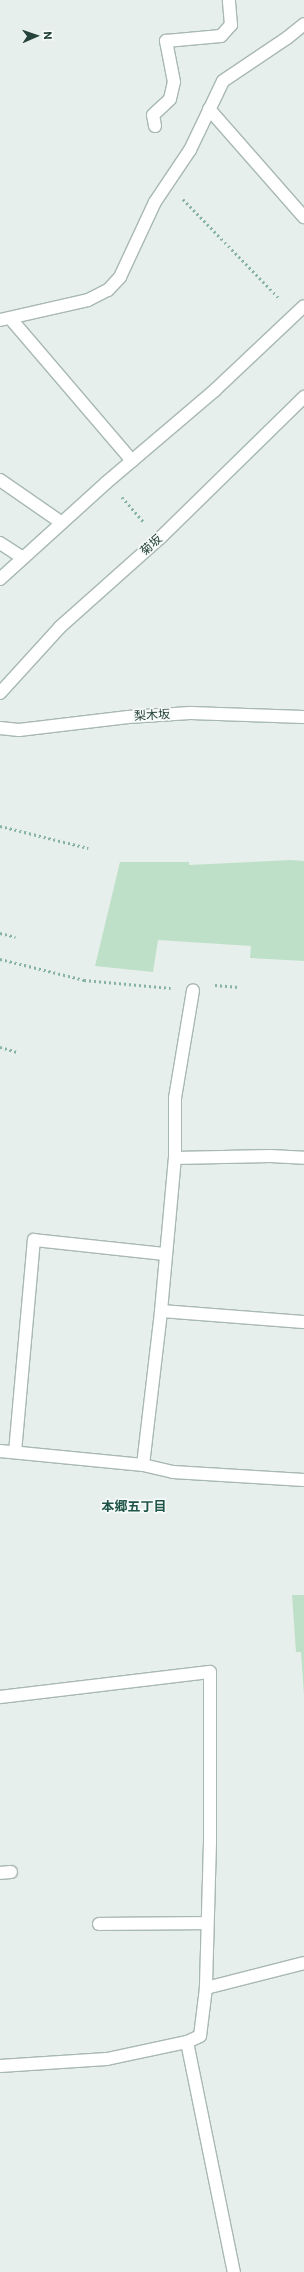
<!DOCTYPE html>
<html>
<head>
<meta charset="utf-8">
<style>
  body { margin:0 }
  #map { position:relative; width:304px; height:2272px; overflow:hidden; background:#e6efeb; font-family:Commissioner,"Noto Sans JP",sans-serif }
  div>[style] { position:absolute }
  .green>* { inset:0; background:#bfe0c8 }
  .path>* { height:2.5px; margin-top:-1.25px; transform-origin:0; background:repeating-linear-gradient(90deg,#86b3a5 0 2px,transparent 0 5px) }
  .roads { filter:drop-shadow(1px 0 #a8b8b2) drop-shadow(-1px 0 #a8b8b2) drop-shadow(0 1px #a8b8b2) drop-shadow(0 -1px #a8b8b2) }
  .lane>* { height:12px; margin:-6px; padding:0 6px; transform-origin:6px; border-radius:6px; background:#fff }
  .street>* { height:12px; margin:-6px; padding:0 6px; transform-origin:6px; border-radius:6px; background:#fff }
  span { translate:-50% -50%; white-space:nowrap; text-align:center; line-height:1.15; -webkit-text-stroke:3px #f7fbf9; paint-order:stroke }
  .street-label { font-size:12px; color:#24423a }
  .neighbourhood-label { font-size:13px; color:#1f5548; font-weight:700 }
  .north { position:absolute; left:16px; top:16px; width:40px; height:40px; -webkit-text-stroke:3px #f7fbf9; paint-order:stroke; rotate:88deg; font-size:11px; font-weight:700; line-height:16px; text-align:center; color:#24423a }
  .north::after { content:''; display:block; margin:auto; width:14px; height:18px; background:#24423a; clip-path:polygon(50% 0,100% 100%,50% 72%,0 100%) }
</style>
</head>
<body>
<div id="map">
  <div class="green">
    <div style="clip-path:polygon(291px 860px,304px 861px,304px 961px,250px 958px,251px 946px,158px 940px,153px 972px,95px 966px,120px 862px,189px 862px,189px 865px)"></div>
    <div style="clip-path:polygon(292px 1595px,304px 1595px,304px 1695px,301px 1652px,296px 1652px)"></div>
  </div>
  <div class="path">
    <div style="left:183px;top:199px;width:139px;rotate:45.9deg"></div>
    <div style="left:122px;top:497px;width:33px;rotate:49deg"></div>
    <div style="left:0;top:826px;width:91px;rotate:14deg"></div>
    <div style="left:0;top:933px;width:16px;rotate:14deg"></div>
    <div style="left:0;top:959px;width:87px;rotate:14deg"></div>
    <div style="left:84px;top:980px;width:87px;rotate:5.3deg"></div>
    <div style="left:215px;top:985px;width:24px;rotate:5deg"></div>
    <div style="left:0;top:1047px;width:18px;rotate:16deg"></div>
  </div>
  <div class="roads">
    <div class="lane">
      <div style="left:209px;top:109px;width:144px;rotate:48.7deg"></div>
      <div style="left:155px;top:126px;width:11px;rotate:-100deg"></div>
      <div style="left:153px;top:115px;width:23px;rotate:-43deg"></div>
      <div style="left:170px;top:99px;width:17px;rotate:-77deg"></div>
      <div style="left:174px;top:82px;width:42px;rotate:-101deg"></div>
      <div style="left:166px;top:41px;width:55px;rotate:-5.2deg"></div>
      <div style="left:221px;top:36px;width:15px;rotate:-48deg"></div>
      <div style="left:231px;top:25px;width:25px;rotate:-95deg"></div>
      <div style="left:10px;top:318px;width:188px;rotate:49.5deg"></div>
      <div style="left:0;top:320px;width:90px;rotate:-12.8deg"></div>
      <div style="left:88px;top:300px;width:22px;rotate:-27deg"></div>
      <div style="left:108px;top:290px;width:18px;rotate:-47deg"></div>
      <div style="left:120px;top:277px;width:83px;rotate:-65deg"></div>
      <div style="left:155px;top:202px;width:63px;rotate:-56.1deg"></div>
      <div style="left:190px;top:150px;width:76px;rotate:-64.4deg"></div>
      <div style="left:223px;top:81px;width:77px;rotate:-33.9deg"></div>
      <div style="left:287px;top:38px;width:22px;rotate:-39deg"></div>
      <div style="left:0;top:480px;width:75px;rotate:34.7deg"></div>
      <div style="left:0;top:543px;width:27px;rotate:33deg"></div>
      <div style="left:175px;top:1158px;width:60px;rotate:-90deg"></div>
      <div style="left:175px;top:1098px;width:109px;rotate:-80.5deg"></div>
      <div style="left:15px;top:1452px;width:213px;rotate:-84.9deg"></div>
      <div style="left:34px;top:1240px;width:132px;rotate:6.1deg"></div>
      <div style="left:0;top:1697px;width:211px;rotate:-6.8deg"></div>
      <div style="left:210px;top:1672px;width:170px;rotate:90deg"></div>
      <div style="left:210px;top:1842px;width:146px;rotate:91.6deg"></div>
      <div style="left:206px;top:1988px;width:48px;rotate:97.1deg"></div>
      <div style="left:200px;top:2036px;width:14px;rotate:155deg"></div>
      <div style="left:187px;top:2042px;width:235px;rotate:78.5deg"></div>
      <div style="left:0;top:1873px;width:11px;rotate:-5deg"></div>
      <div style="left:99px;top:1924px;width:108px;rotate:-0.5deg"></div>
      <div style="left:206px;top:1988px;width:101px;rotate:-14.3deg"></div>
      <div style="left:0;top:2066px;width:107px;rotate:-3.7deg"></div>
      <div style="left:107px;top:2059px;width:82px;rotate:-12deg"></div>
    </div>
    <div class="street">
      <div style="left:0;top:579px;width:144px;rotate:-42.2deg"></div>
      <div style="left:107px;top:482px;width:142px;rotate:-40.4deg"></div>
      <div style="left:215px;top:390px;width:122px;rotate:-43.3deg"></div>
      <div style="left:0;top:693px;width:89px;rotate:-47.7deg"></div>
      <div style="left:60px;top:627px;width:134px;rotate:-41.7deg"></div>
      <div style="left:160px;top:538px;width:202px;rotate:-44.4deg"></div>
      <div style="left:0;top:728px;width:19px;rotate:6deg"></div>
      <div style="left:19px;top:730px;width:110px;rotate:-6.8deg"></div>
      <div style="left:128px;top:717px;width:62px;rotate:-3.7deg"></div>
      <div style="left:190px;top:713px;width:114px;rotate:2deg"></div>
      <div style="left:161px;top:1311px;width:143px;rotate:4.4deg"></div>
      <div style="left:0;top:1451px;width:144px;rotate:5.6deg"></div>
      <div style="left:143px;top:1465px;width:31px;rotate:13deg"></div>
      <div style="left:173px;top:1472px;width:131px;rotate:3.5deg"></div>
      <div style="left:143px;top:1465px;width:155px;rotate:-83.3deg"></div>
      <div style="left:161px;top:1311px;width:154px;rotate:-84.8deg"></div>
      <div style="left:175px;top:1158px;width:95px;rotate:-1.2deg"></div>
      <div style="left:270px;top:1156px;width:34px;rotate:3deg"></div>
    </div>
  </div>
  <div class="street-label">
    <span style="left:151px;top:545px;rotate:-42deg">菊坂</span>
    <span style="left:152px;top:715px;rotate:-3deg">梨木坂</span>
  </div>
  <div class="neighbourhood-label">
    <span style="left:134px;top:1506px">本郷五丁目</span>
  </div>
  <div class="north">N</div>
</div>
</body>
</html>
